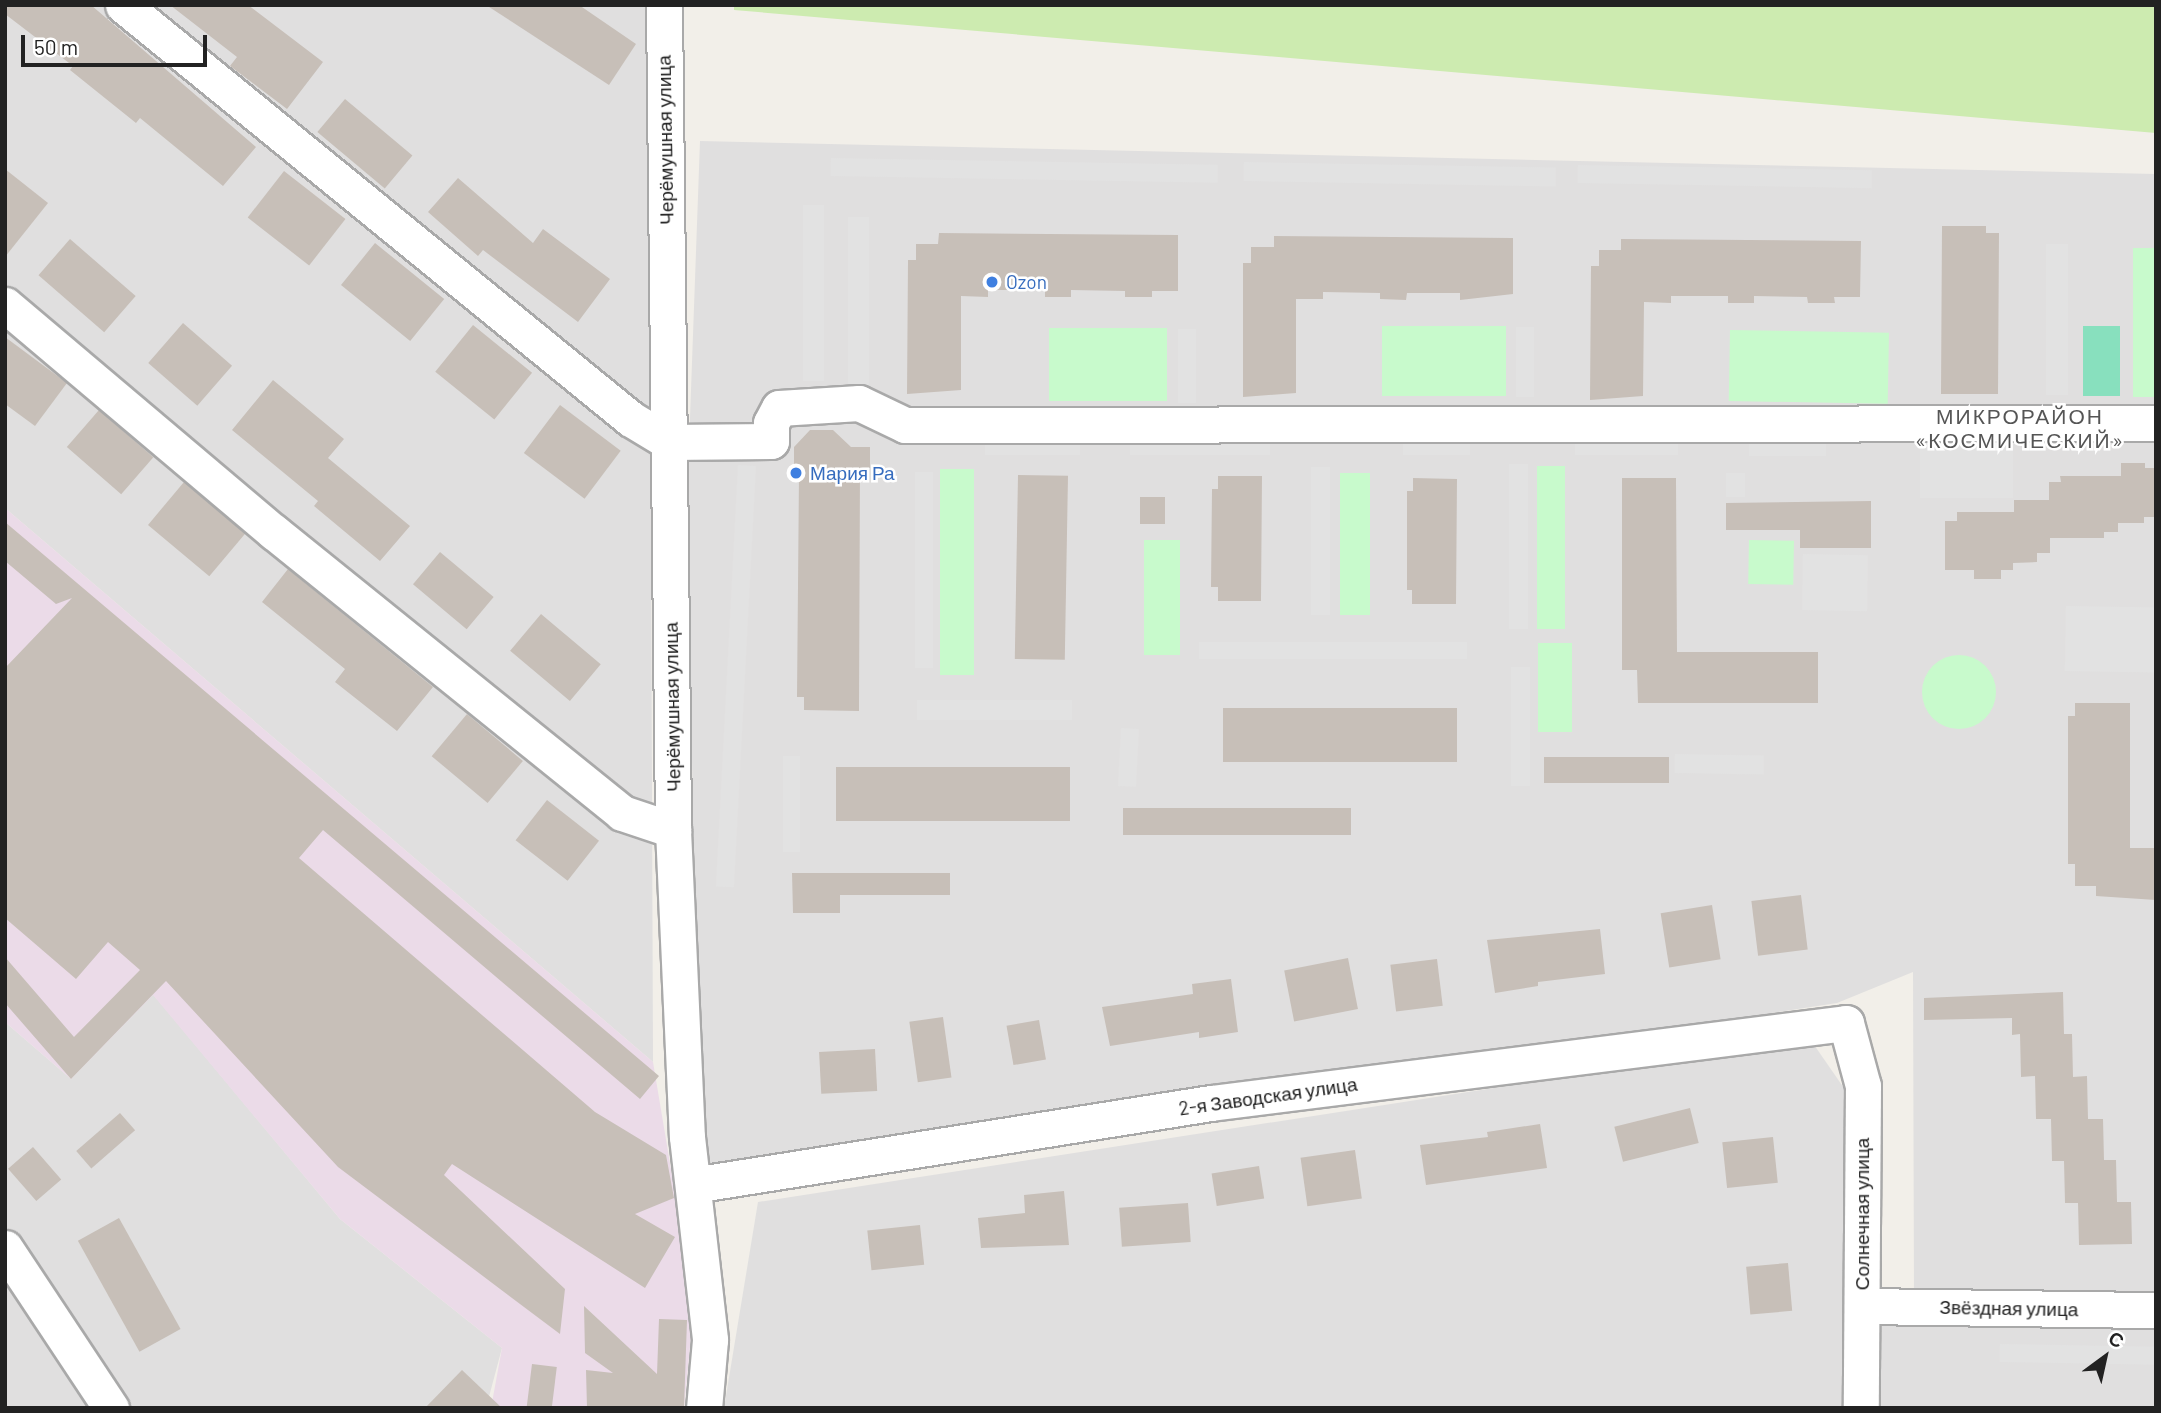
<!DOCTYPE html>
<html>
<head>
<meta charset="utf-8">
<style>
  body { margin:0 }
  #map { position:relative; width:2161px; height:1413px; overflow:hidden; background:#f2efe9; font-family:Barlow,sans-serif }
  div>[style] { position:absolute }
  .residential>* { inset:0; background:#e0dfdf; transform-origin:0 0 }
  .industrial>* { inset:0; background:#ebdbe8 }
  .grass>* { inset:0; background:#cdebb0 }
  .park>* { inset:0; background:#c8facc; transform-origin:0 0 }
  .round { border-radius:50% }
  .pitch>* { inset:0; background:#88e0be; transform-origin:0 0 }
  .parking>* { inset:0; background:#e2e2e2; transform-origin:0 0 }
  .building>* { inset:0; background:#c7bfb8; transform-origin:0 0 }
  .roads { filter:drop-shadow(2px 0 #a9a9a9) drop-shadow(-2px 0 #a9a9a9) drop-shadow(0 2px #a9a9a9) drop-shadow(0 -2px #a9a9a9) }
  .minor>* { height:35px; margin:-17.5px; padding:0 17.5px; transform-origin:17.5px; border-radius:17.5px; background:#fff }
  .dots>* { width:19px; height:19px; translate:-50% -50%; box-sizing:border-box; border:4px solid #fff; border-radius:50% }
  span { translate:-50% -50%; white-space:nowrap; text-align:center; line-height:1.15; -webkit-text-stroke:5px #fff; paint-order:stroke }
  .street-label { font-size:19px; color:#222 }
  .shop-label { font-size:19px; color:#366cbe }
  .left { translate:0 -50%; text-align:left }
  .neighbourhood-label { font-size:21px; color:#555; letter-spacing:2px }
  .frame { position:absolute; inset:0; border:7px solid #222; pointer-events:none }
  .north { position:absolute; left:2070px; top:1322px; width:70px; height:70px; -webkit-text-stroke:5px #fff; paint-order:stroke; rotate:33deg; font-size:19px; font-weight:700; line-height:28px; text-align:center; color:#222 }
  .north::after { content:''; display:block; margin:auto; width:24px; height:32px; background:#222; clip-path:polygon(50% 0,100% 100%,50% 72%,0 100%) }
  .scale { position:absolute; left:21px; top:35px; width:186px; height:32px; box-sizing:border-box; border:4px solid #222; border-top:0; padding-left:9px; font-size:21px; line-height:24px; white-space:nowrap; color:#222; -webkit-text-stroke:5px #fff; paint-order:stroke }
</style>
</head>
<body>
<div id="map">
  <div class="residential">
    <div style="clip-path:polygon(5px 5px,649px 5px,653px 1062px,5px 508px)"></div>
    <div style="clip-path:polygon(700px 141px,2156px 174px,2156px 1299px,1914px 1297px,1913px 972px,1837px 1003px,707px 1177px,695px 975px,688px 473px)"></div>
    <div style="clip-path:polygon(153px 994px,340px 1219px,502px 1348px,486px 1408px,5px 1408px,5px 1022px,71px 1079px)"></div>
    <div style="clip-path:polygon(1810px 1039px,1846px 1091px,1843px 1408px,724px 1408px,758px 1202px)"></div>
    <div style="left:1877px;top:1323px;width:279px;height:85px;rotate:1deg"></div>
  </div>
  <div class="industrial">
    <div style="clip-path:polygon(5px 508px,653px 1062px,694px 1307px,684px 1408px,491px 1408px,502px 1348px,340px 1219px,153px 995px,71px 1079px,5px 1022px)"></div>
  </div>
  <div class="grass">
    <div style="clip-path:polygon(734px 5px,2156px 5px,2156px 133px,734px 10px)"></div>
  </div>
  <div class="park">
    <div style="left:2133px;top:248px;width:23px;height:149px"></div>
    <div style="left:1382px;top:326px;width:124px;height:70px"></div>
    <div style="left:1049px;top:328px;width:118px;height:73px"></div>
    <div style="left:1730px;top:330px;width:159px;height:71px;rotate:1deg"></div>
    <div style="left:1537px;top:466px;width:28px;height:163px"></div>
    <div style="left:940px;top:469px;width:34px;height:206px"></div>
    <div style="left:1340px;top:473px;width:30px;height:142px"></div>
    <div style="left:1144px;top:540px;width:36px;height:115px"></div>
    <div style="left:1749px;top:540px;width:45px;height:44px;rotate:1deg"></div>
    <div style="left:1572px;top:643px;width:89px;height:34px;rotate:90deg"></div>
    <div class="round" style="left:1922px;top:655px;width:74px;height:74px"></div>
  </div>
  <div class="pitch">
    <div style="left:2083px;top:326px;width:37px;height:70px"></div>
  </div>
  <div class="parking">
    <div style="left:831px;top:158px;width:387px;height:18px;rotate:1deg"></div>
    <div style="left:1244px;top:162px;width:312px;height:19px;rotate:1deg"></div>
    <div style="left:1578px;top:165px;width:294px;height:18px;rotate:1deg"></div>
    <div style="left:803px;top:205px;width:21px;height:176px"></div>
    <div style="left:848px;top:217px;width:21px;height:175px"></div>
    <div style="left:2046px;top:244px;width:22px;height:151px"></div>
    <div style="left:1516px;top:327px;width:18px;height:70px"></div>
    <div style="left:1178px;top:329px;width:18px;height:74px"></div>
    <div style="left:1130px;top:432px;width:140px;height:23px"></div>
    <div style="left:1575px;top:432px;width:103px;height:23px"></div>
    <div style="left:985px;top:433px;width:95px;height:22px"></div>
    <div style="left:1403px;top:433px;width:67px;height:22px"></div>
    <div style="left:1749px;top:434px;width:77px;height:22px"></div>
    <div style="left:1920px;top:434px;width:93px;height:64px"></div>
    <div style="left:1509px;top:464px;width:19px;height:165px"></div>
    <div style="left:738px;top:465px;width:18px;height:422px;rotate:3deg"></div>
    <div style="left:1311px;top:467px;width:19px;height:148px"></div>
    <div style="left:915px;top:472px;width:18px;height:196px"></div>
    <div style="left:1726px;top:473px;width:19px;height:24px"></div>
    <div style="left:1803px;top:554px;width:65px;height:56px;rotate:1deg"></div>
    <div style="left:2066px;top:606px;width:90px;height:65px;rotate:1deg"></div>
    <div style="left:1199px;top:642px;width:268px;height:17px"></div>
    <div style="left:1511px;top:667px;width:19px;height:119px"></div>
    <div style="left:917px;top:700px;width:155px;height:20px"></div>
    <div style="left:1121px;top:728px;width:18px;height:58px;rotate:3deg"></div>
    <div style="left:1675px;top:754px;width:89px;height:19px;rotate:1deg"></div>
    <div style="left:783px;top:756px;width:17px;height:96px"></div>
    <div style="left:2000px;top:1344px;width:156px;height:18px;rotate:1deg"></div>
  </div>
  <div class="building">
    <div style="clip-path:polygon(5px 5px,91px 5px,256px 147px,223px 186px,140px 118px,136px 123px,70px 70px,73px 66px,5px 14px)"></div>
    <div style="clip-path:polygon(170px 5px,248px 5px,323px 62px,287px 109px,230px 66px,237px 57px)"></div>
    <div style="clip-path:polygon(486px 5px,579px 5px,636px 44px,609px 85px)"></div>
    <div style="left:345px;top:99px;width:88px;height:43px;rotate:40deg"></div>
    <div style="clip-path:polygon(5px 169px,48px 203px,5px 257px)"></div>
    <div style="left:284px;top:171px;width:78px;height:59px;rotate:38deg"></div>
    <div style="clip-path:polygon(458px 178px,533px 243px,543px 229px,610px 279px,578px 322px,483px 250px,478px 256px,428px 212px)"></div>
    <div style="clip-path:polygon(1942px 226px,1986px 226px,1986px 233px,1999px 233px,1998px 394px,1941px 394px)"></div>
    <div style="clip-path:polygon(939px 233px,1178px 235px,1178px 291px,1152px 291px,1152px 297px,1125px 297px,1125px 291px,1071px 290px,1071px 297px,1045px 297px,1045px 290px,988px 290px,988px 297px,961px 296px,961px 390px,907px 394px,908px 260px,916px 260px,916px 244px,938px 244px)"></div>
    <div style="clip-path:polygon(1274px 236px,1513px 238px,1513px 294px,1460px 300px,1460px 293px,1407px 293px,1406px 300px,1380px 299px,1380px 293px,1323px 292px,1323px 299px,1296px 299px,1296px 393px,1243px 397px,1243px 263px,1251px 263px,1251px 247px,1274px 247px)"></div>
    <div style="left:70px;top:239px;width:87px;height:48px;rotate:41deg"></div>
    <div style="clip-path:polygon(1621px 239px,1861px 241px,1860px 297px,1834px 297px,1835px 303px,1808px 303px,1807px 297px,1754px 296px,1754px 303px,1728px 303px,1728px 296px,1671px 296px,1671px 303px,1644px 302px,1643px 396px,1590px 400px,1591px 266px,1599px 266px,1599px 250px,1621px 250px)"></div>
    <div style="left:375px;top:243px;width:89px;height:54px;rotate:39deg"></div>
    <div style="left:183px;top:323px;width:65px;height:53px;rotate:41deg"></div>
    <div style="left:473px;top:325px;width:76px;height:60px;rotate:39deg"></div>
    <div style="clip-path:polygon(5px 337px,67px 383px,35px 426px,5px 404px)"></div>
    <div style="clip-path:polygon(273px 380px,344px 439px,328px 458px,410px 526px,380px 561px,314px 506px,318px 501px,232px 430px)"></div>
    <div style="left:560px;top:405px;width:76px;height:60px;rotate:37deg"></div>
    <div style="left:99px;top:410px;width:72px;height:49px;rotate:41deg"></div>
    <div style="clip-path:polygon(810px 430px,833px 430px,851px 447px,870px 447px,870px 468px,860px 468px,859px 711px,804px 710px,804px 697px,797px 697px,799px 474px,794px 474px,794px 447px)"></div>
    <div style="clip-path:polygon(2121px 463px,2145px 463px,2145px 468px,2155px 468px,2155px 517px,2144px 517px,2144px 523px,2118px 523px,2118px 532px,2104px 532px,2104px 538px,2050px 538px,2050px 553px,2037px 553px,2037px 562px,2013px 563px,2013px 570px,2001px 570px,2001px 579px,1974px 579px,1974px 570px,1945px 570px,1945px 521px,1957px 521px,1957px 512px,2014px 512px,2014px 500px,2049px 500px,2049px 482px,2061px 482px,2060px 476px,2121px 476px)"></div>
    <div style="left:1018px;top:475px;width:50px;height:184px;rotate:1deg"></div>
    <div style="clip-path:polygon(1218px 476px,1262px 476px,1261px 601px,1218px 601px,1218px 587px,1211px 587px,1212px 489px,1218px 489px)"></div>
    <div style="clip-path:polygon(1413px 478px,1457px 479px,1456px 604px,1412px 604px,1412px 590px,1407px 590px,1407px 491px,1413px 491px)"></div>
    <div style="clip-path:polygon(1622px 478px,1676px 478px,1677px 652px,1818px 652px,1818px 703px,1638px 703px,1637px 670px,1622px 670px)"></div>
    <div style="left:184px;top:482px;width:80px;height:56px;rotate:40deg"></div>
    <div style="left:1140px;top:497px;width:25px;height:27px"></div>
    <div style="clip-path:polygon(1871px 501px,1871px 548px,1800px 548px,1800px 530px,1726px 530px,1726px 503px)"></div>
    <div style="clip-path:polygon(5px 522px,659px 1076px,640px 1099px,323px 830px,299px 858px,595px 1112px,666px 1155px,674px 1198px,635px 1214px,675px 1237px,645px 1288px,452px 1164px,444px 1175px,565px 1289px,560px 1334px,338px 1167px,166px 981px,71px 1079px,5px 1003px,5px 957px,74px 1037px,140px 970px,108px 942px,76px 979px,5px 918px,5px 668px,72px 598px,56px 604px,5px 561px)"></div>
    <div style="left:440px;top:552px;width:70px;height:42px;rotate:40deg"></div>
    <div style="clip-path:polygon(288px 569px,433px 687px,397px 731px,335px 682px,345px 669px,262px 602px)"></div>
    <div style="left:541px;top:614px;width:78px;height:48px;rotate:40deg"></div>
    <div style="clip-path:polygon(2075px 703px,2130px 703px,2130px 848px,2156px 848px,2156px 900px,2096px 896px,2096px 886px,2075px 886px,2075px 864px,2068px 864px,2068px 716px,2075px 716px)"></div>
    <div style="left:1223px;top:708px;width:234px;height:54px"></div>
    <div style="left:467px;top:714px;width:73px;height:55px;rotate:40deg"></div>
    <div style="left:1544px;top:757px;width:125px;height:26px"></div>
    <div style="left:836px;top:767px;width:234px;height:54px"></div>
    <div style="left:547px;top:800px;width:66px;height:51px;rotate:38deg"></div>
    <div style="left:1123px;top:808px;width:228px;height:27px"></div>
    <div style="clip-path:polygon(792px 873px,950px 873px,950px 895px,840px 895px,840px 913px,793px 913px)"></div>
    <div style="left:1801px;top:895px;width:55px;height:50px;rotate:83deg"></div>
    <div style="left:1712px;top:905px;width:55px;height:52px;rotate:81deg"></div>
    <div style="clip-path:polygon(1600px 929px,1605px 974px,1538px 982px,1538px 986px,1495px 993px,1487px 940px)"></div>
    <div style="left:1348px;top:958px;width:52px;height:65px;rotate:79deg"></div>
    <div style="left:1437px;top:959px;width:47px;height:47px;rotate:83deg"></div>
    <div style="clip-path:polygon(1231px 979px,1238px 1032px,1199px 1038px,1199px 1032px,1110px 1046px,1102px 1007px,1193px 994px,1192px 984px)"></div>
    <div style="clip-path:polygon(2063px 992px,2064px 1034px,2072px 1034px,2073px 1077px,2087px 1076px,2088px 1119px,2103px 1119px,2104px 1160px,2116px 1160px,2117px 1202px,2131px 1202px,2132px 1244px,2079px 1245px,2078px 1203px,2065px 1203px,2064px 1161px,2052px 1161px,2051px 1119px,2036px 1119px,2035px 1076px,2021px 1077px,2020px 1034px,2012px 1035px,2012px 1018px,1924px 1020px,1924px 998px)"></div>
    <div style="left:943px;top:1017px;width:61px;height:34px;rotate:82deg"></div>
    <div style="left:1039px;top:1020px;width:40px;height:33px;rotate:80deg"></div>
    <div style="left:875px;top:1049px;width:42px;height:56px;rotate:87deg"></div>
    <div style="left:1690px;top:1108px;width:36px;height:78px;rotate:76deg"></div>
    <div style="left:120px;top:1113px;width:23px;height:58px;rotate:49deg"></div>
    <div style="clip-path:polygon(1540px 1124px,1547px 1168px,1426px 1185px,1420px 1145px,1488px 1137px,1487px 1132px)"></div>
    <div style="left:1773px;top:1137px;width:46px;height:51px;rotate:84deg"></div>
    <div style="left:33px;top:1147px;width:43px;height:33px;rotate:49deg"></div>
    <div style="left:1355px;top:1150px;width:49px;height:55px;rotate:82deg"></div>
    <div style="left:1259px;top:1166px;width:33px;height:48px;rotate:81deg"></div>
    <div style="clip-path:polygon(1064px 1191px,1069px 1245px,981px 1248px,978px 1218px,1025px 1213px,1024px 1195px)"></div>
    <div style="left:1188px;top:1203px;width:39px;height:69px;rotate:86deg"></div>
    <div style="left:119px;top:1218px;width:127px;height:47px;rotate:61deg"></div>
    <div style="left:920px;top:1225px;width:40px;height:53px;rotate:84deg"></div>
    <div style="left:1788px;top:1263px;width:48px;height:42px;rotate:85deg"></div>
    <div style="clip-path:polygon(584px 1306px,657px 1374px,659px 1319px,687px 1320px,684px 1408px,587px 1408px,586px 1370px,613px 1373px,585px 1353px)"></div>
    <div style="left:532px;top:1364px;width:25px;height:44px;rotate:7deg"></div>
    <div style="clip-path:polygon(462px 1370px,502px 1408px,425px 1408px)"></div>
  </div>
  <div class="roads">
    <div class="minor">
      <div style="left:123px;top:5px;width:655px;rotate:39.18deg"></div>
      <div style="left:631px;top:419px;width:44px;rotate:31.2deg"></div>
      <div style="left:669px;top:442px;width:102px;rotate:-0.6deg"></div>
      <div style="left:771px;top:441px;width:18px;rotate:-90deg"></div>
      <div style="left:771px;top:423px;width:17px;rotate:-62deg"></div>
      <div style="left:779px;top:408px;width:80px;rotate:-3.6deg"></div>
      <div style="left:859px;top:403px;width:51px;rotate:25.6deg"></div>
      <div style="left:905px;top:425px;width:1251px;rotate:-0.09deg"></div>
      <div style="left:664px;top:5px;width:825px;rotate:89.37deg"></div>
      <div style="left:673px;top:830px;width:307px;rotate:87.4deg"></div>
      <div style="left:687px;top:1137px;width:204px;rotate:83.5deg"></div>
      <div style="left:710px;top:1340px;width:68px;rotate:95deg"></div>
      <div style="left:5px;top:305px;width:352px;rotate:40.2deg"></div>
      <div style="left:274px;top:532px;width:447px;rotate:38.9deg"></div>
      <div style="left:622px;top:813px;width:54px;rotate:18.4deg"></div>
      <div style="left:693px;top:1185px;width:524px;rotate:-9deg"></div>
      <div style="left:1211px;top:1103px;width:640px;rotate:-7.18deg"></div>
      <div style="left:1846px;top:1023px;width:65px;rotate:74.9deg"></div>
      <div style="left:1863px;top:1086px;width:322px;rotate:90.4deg"></div>
      <div style="left:5px;top:1248px;width:192px;rotate:56.5deg"></div>
      <div style="left:1862px;top:1306px;width:294px;rotate:0.8deg"></div>
    </div>
  </div>
  <div class="dots">
    <div style="left:992px;top:282px;background:#3f7fe0"></div>
    <div style="left:796px;top:473px;background:#3f7fe0"></div>
  </div>
  <div class="street-label">
    <span style="left:665px;top:140px;rotate:-91deg">Черёмушная улица</span>
    <span style="left:672px;top:707px;rotate:-91deg">Черёмушная улица</span>
    <span style="left:1268px;top:1096px;rotate:-8deg">2-я Заводская улица</span>
    <span style="left:1862px;top:1214px;rotate:-90deg">Солнечная улица</span>
    <span style="left:2009px;top:1308px;rotate:1deg">Звёздная улица</span>
  </div>
  <div class="shop-label">
    <span class="left" style="left:1006px;top:282px">Ozon</span>
    <span class="left" style="left:810px;top:473px">Мария Ра</span>
  </div>
  <div class="neighbourhood-label">
    <span style="left:2020px;top:428px">МИКРОРАЙОН<br>«КОСМИЧЕСКИЙ»</span>
  </div>
  <div class="frame"></div>
  <div class="north">С</div>
  <div class="scale">50 m</div>
</div>
</body>
</html>
